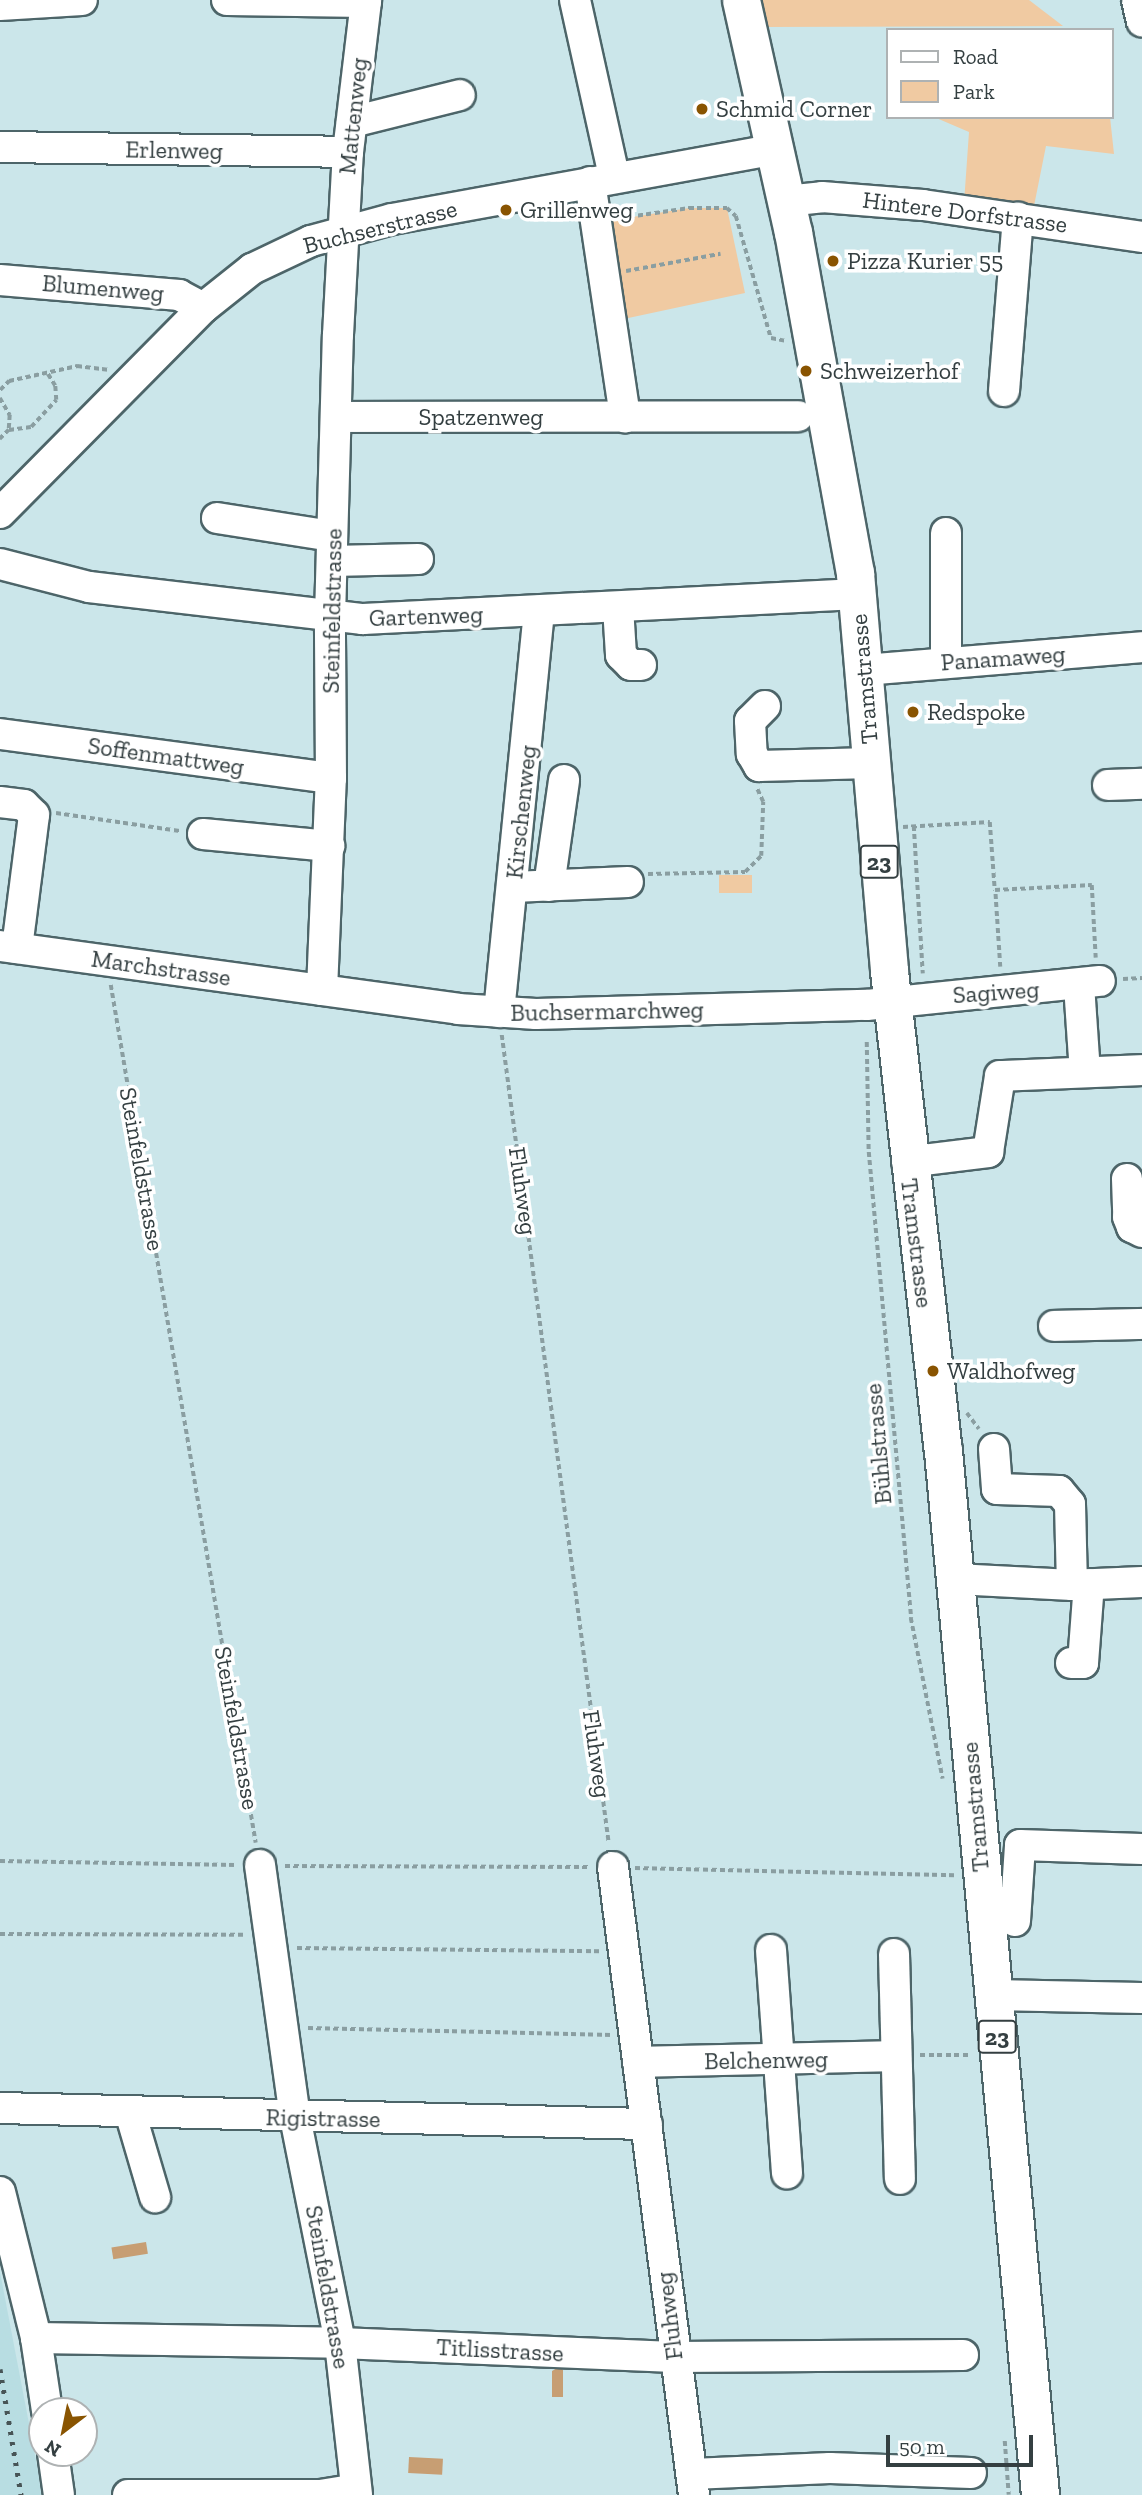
<!DOCTYPE html>
<html>
<head>
<meta charset="utf-8">
<style>
  body { margin:0 }
  #map { position:relative; width:1142px; height:2495px; overflow:hidden; background:#cbe6ea; font-family:"Zilla Slab",serif }
  div>[style] { position:absolute }
  .built>* { inset:0; background:#b8dde2 }
  .green>* { inset:0; background:#f0caa2; transform-origin:0 0 }
  .water>* { inset:0; background:#c79e73; transform-origin:0 0 }
  .path>* { height:3.5px; margin-top:-1.75px; transform-origin:0; background:repeating-linear-gradient(90deg,#8a9ea1 0 5px,transparent 0 8.5px) }
  .roads { filter:drop-shadow(2px 0 #4d6569) drop-shadow(-2px 0 #4d6569) drop-shadow(0 2px #4d6569) drop-shadow(0 -2px #4d6569) }
  .minor>* { height:30px; margin:-15px; padding:0 15px; transform-origin:15px; border-radius:15px; background:#fff }
  .major>* { height:37px; margin:-18.5px; padding:0 18.5px; transform-origin:18.5px; border-radius:18.5px; background:#fff }
  .rail>* { height:5px; margin-top:-2.5px; transform-origin:0; background:repeating-linear-gradient(90deg,#475456 0 3.5px,transparent 0 10.5px) }
  .dots>* { width:19px; height:19px; translate:-50% -50%; box-sizing:border-box; border:4px solid #fff; border-radius:50% }
  span { translate:-50% -50%; white-space:nowrap; text-align:center; line-height:1.15; -webkit-text-stroke:7px #fff; paint-order:stroke }
  .shield-label span { padding:2px 5px; background:#fff; border:2px solid; border-radius:5px; -webkit-text-stroke-width:0 }
  .shield-label { font-size:23px; color:#343f41; font-weight:700 }
  .poi-label { font-size:24px; color:#343f41 }
  .left { translate:0 -50%; text-align:left }
  .street-label { font-size:24px; color:#343f41 }
  .legend { position:absolute; left:886px; top:28px; width:228px; height:91px; box-sizing:border-box; background:#fff; border:2px solid #aeb2b3; margin:0; padding:9px 12px; list-style:none; font-size:21px; color:#343f41 }
  .legend li { display:flex; align-items:center; gap:14px; height:35px }
  .legend b { width:35px; border:2px solid #aeb2b3 }
  .north { position:absolute; left:28px; top:2397px; width:70px; height:70px; box-sizing:border-box; background:#fff; border:2px solid #aeb2b3; border-radius:50%; rotate:212deg; font-size:19px; font-weight:700; line-height:28px; text-align:center; color:#343f41 }
  .north::after { content:''; display:block; margin:auto; width:24px; height:32px; background:#895401; clip-path:polygon(50% 0,100% 100%,50% 72%,0 100%) }
  .scale { position:absolute; left:886px; top:2435px; width:147px; height:32px; box-sizing:border-box; border:4px solid #343f41; border-top:0; padding-left:9px; font-size:21px; line-height:24px; white-space:nowrap; color:#343f41; -webkit-text-stroke:5px #fff; paint-order:stroke }
</style>
</head>
<body>
<div id="map">
  <div class="built">
    <div style="clip-path:polygon(0 2272px,39px 2476px,41px 2495px,0 2495px)"></div>
  </div>
  <div class="green">
    <div style="clip-path:polygon(759px 0,1029px 0,1063px 26px,762px 27px)"></div>
    <div style="clip-path:polygon(934px 117px,1110px 117px,1114px 154px,1046px 146px,1033px 211px,964px 203px,969px 132px)"></div>
    <div style="clip-path:polygon(689px 208px,727px 208px,745px 293px,619px 320px,601px 222px)"></div>
    <div style="left:719px;top:875px;width:33px;height:18px"></div>
  </div>
  <div class="water">
    <div style="left:146px;top:2242px;width:12px;height:35px;rotate:81deg"></div>
    <div style="clip-path:polygon(559px 2367px,563px 2370px,563px 2397px,552px 2397px,552px 2371px)"></div>
    <div style="left:409px;top:2457px;width:34px;height:16px;rotate:3deg"></div>
  </div>
  <div class="path">
    <div style="left:621px;top:218px;width:69px;rotate:-8.4deg"></div>
    <div style="left:689px;top:208px;width:38px"></div>
    <div style="left:727px;top:208px;width:12px;rotate:42deg"></div>
    <div style="left:736px;top:216px;width:127px;rotate:74deg"></div>
    <div style="left:771px;top:338px;width:15px;rotate:11deg"></div>
    <div style="left:626px;top:271px;width:96px;rotate:-10.3deg"></div>
    <div style="left:0;top:390px;width:13px;rotate:-45deg"></div>
    <div style="left:9px;top:381px;width:70px;rotate:-12.4deg"></div>
    <div style="left:77px;top:366px;width:31px;rotate:7deg"></div>
    <div style="left:0;top:398px;width:20px;rotate:60deg"></div>
    <div style="left:10px;top:415px;width:15px;rotate:94deg"></div>
    <div style="left:9px;top:430px;width:13px;rotate:135deg"></div>
    <div style="left:9px;top:430px;width:22px;rotate:-8deg"></div>
    <div style="left:31px;top:427px;width:37px;rotate:-47deg"></div>
    <div style="left:56px;top:400px;width:14px;rotate:-94deg"></div>
    <div style="left:55px;top:386px;width:15px;rotate:-122deg"></div>
    <div style="left:56px;top:813px;width:125px;rotate:8.3deg"></div>
    <div style="left:914px;top:826px;width:148px;rotate:86.5deg"></div>
    <div style="left:903px;top:827px;width:87px;rotate:-3.3deg"></div>
    <div style="left:990px;top:822px;width:68px;rotate:85.8deg"></div>
    <div style="left:648px;top:874px;width:97px;rotate:-1.2deg"></div>
    <div style="left:745px;top:872px;width:23px;rotate:-45deg"></div>
    <div style="left:761px;top:856px;width:54px;rotate:-87.9deg"></div>
    <div style="left:763px;top:802px;width:14px;rotate:-115deg"></div>
    <div style="left:1000px;top:967px;width:77px;rotate:-93.7deg"></div>
    <div style="left:995px;top:890px;width:97px;rotate:-3deg"></div>
    <div style="left:1092px;top:885px;width:73px;rotate:86.9deg"></div>
    <div style="left:1123px;top:979px;width:19px;rotate:-3deg"></div>
    <div style="left:111px;top:985px;width:870px;rotate:80.41deg"></div>
    <div style="left:502px;top:1035px;width:815px;rotate:82.46deg"></div>
    <div style="left:867px;top:1042px;width:110px;rotate:89deg"></div>
    <div style="left:869px;top:1152px;width:468px;rotate:84.8deg"></div>
    <div style="left:911px;top:1618px;width:164px;rotate:78.8deg"></div>
    <div style="left:967px;top:1413px;width:20px;rotate:53deg"></div>
    <div style="left:0;top:1861px;width:236px;rotate:1deg"></div>
    <div style="left:285px;top:1866px;width:304px;rotate:0.2deg"></div>
    <div style="left:635px;top:1868px;width:320px;rotate:1.3deg"></div>
    <div style="left:0;top:1934px;width:246px;rotate:0.2deg"></div>
    <div style="left:297px;top:1948px;width:304px;rotate:0.6deg"></div>
    <div style="left:308px;top:2028px;width:304px;rotate:1.3deg"></div>
    <div style="left:920px;top:2055px;width:50px"></div>
    <div style="left:1005px;top:2441px;width:54px;rotate:85.8deg"></div>
  </div>
  <div class="roads">
    <div class="minor">
      <div style="left:227px;top:0;width:139px;rotate:0.8deg"></div>
      <div style="left:575px;top:0;width:180px;rotate:77.5deg"></div>
      <div style="left:1137px;top:0;width:22px;rotate:77deg"></div>
      <div style="left:0;top:5px;width:82px;rotate:-3.5deg"></div>
      <div style="left:352px;top:122px;width:111px;rotate:-14deg"></div>
      <div style="left:0;top:147px;width:348px;rotate:0.8deg"></div>
      <div style="left:590px;top:182px;width:238px;rotate:81.5deg"></div>
      <div style="left:786px;top:201px;width:36px;rotate:-6deg"></div>
      <div style="left:822px;top:197px;width:101px;rotate:4.5deg"></div>
      <div style="left:923px;top:205px;width:221px;rotate:8.3deg"></div>
      <div style="left:0;top:280px;width:180px;rotate:4.8deg"></div>
      <div style="left:179px;top:295px;width:27px;rotate:28deg"></div>
      <div style="left:1004px;top:391px;width:174px;rotate:-85.4deg"></div>
      <div style="left:336px;top:417px;width:462px;rotate:-0.1deg"></div>
      <div style="left:0;top:513px;width:289px;rotate:-45.3deg"></div>
      <div style="left:203px;top:308px;width:63px;rotate:-38.5deg"></div>
      <div style="left:252px;top:269px;width:65px;rotate:-25.4deg"></div>
      <div style="left:311px;top:241px;width:84px;rotate:-15.2deg"></div>
      <div style="left:392px;top:219px;width:390px;rotate:-10.3deg"></div>
      <div style="left:217px;top:518px;width:116px;rotate:8.9deg"></div>
      <div style="left:946px;top:533px;width:129px;rotate:90deg"></div>
      <div style="left:332px;top:561px;width:86px;rotate:-1.3deg"></div>
      <div style="left:0;top:564px;width:92px;rotate:14.5deg"></div>
      <div style="left:89px;top:587px;width:276px;rotate:6.7deg"></div>
      <div style="left:363px;top:619px;width:495px;rotate:-2.9deg"></div>
      <div style="left:618px;top:607px;width:48px;rotate:86.4deg"></div>
      <div style="left:621px;top:655px;width:14px;rotate:45deg"></div>
      <div style="left:631px;top:665px;width:10px"></div>
      <div style="left:864px;top:670px;width:279px;rotate:-4.7deg"></div>
      <div style="left:765px;top:706px;width:21px;rotate:135deg"></div>
      <div style="left:750px;top:721px;width:33px;rotate:87deg"></div>
      <div style="left:752px;top:754px;width:14px;rotate:60deg"></div>
      <div style="left:759px;top:766px;width:112px;rotate:-1.5deg"></div>
      <div style="left:0;top:734px;width:334px;rotate:7.6deg"></div>
      <div style="left:1108px;top:785px;width:34px;rotate:-2deg"></div>
      <div style="left:0;top:802px;width:24px;rotate:7deg"></div>
      <div style="left:24px;top:805px;width:14px;rotate:45deg"></div>
      <div style="left:34px;top:815px;width:134px;rotate:97.3deg"></div>
      <div style="left:203px;top:834px;width:127px;rotate:5.4deg"></div>
      <div style="left:549px;top:886px;width:107px;rotate:-81.9deg"></div>
      <div style="left:513px;top:887px;width:115px;rotate:-2.5deg"></div>
      <div style="left:0;top:946px;width:462px;rotate:7.8deg"></div>
      <div style="left:458px;top:1009px;width:78px;rotate:3.7deg"></div>
      <div style="left:536px;top:1014px;width:331px;rotate:-1.6deg"></div>
      <div style="left:867px;top:1005px;width:234px;rotate:-5.9deg"></div>
      <div style="left:1079px;top:985px;width:87px;rotate:86.1deg"></div>
      <div style="left:322px;top:990px;width:212px;rotate:-87.6deg"></div>
      <div style="left:331px;top:778px;width:161px;rotate:-90.4deg"></div>
      <div style="left:330px;top:617px;width:282px;rotate:-88.4deg"></div>
      <div style="left:338px;top:335px;width:183px;rotate:-86.9deg"></div>
      <div style="left:348px;top:152px;width:153px;rotate:-83.2deg"></div>
      <div style="left:499px;top:1012px;width:403px;rotate:-84.3deg"></div>
      <div style="left:907px;top:1162px;width:82px;rotate:-7deg"></div>
      <div style="left:988px;top:1152px;width:77px;rotate:-81deg"></div>
      <div style="left:1000px;top:1076px;width:142px;rotate:-2.4deg"></div>
      <div style="left:1127px;top:1179px;width:38px;rotate:88deg"></div>
      <div style="left:1128px;top:1217px;width:11px;rotate:68deg"></div>
      <div style="left:1132px;top:1227px;width:11px;rotate:27deg"></div>
      <div style="left:1054px;top:1326px;width:88px;rotate:-1.3deg"></div>
      <div style="left:994px;top:1449px;width:40px;rotate:85.7deg"></div>
      <div style="left:997px;top:1489px;width:62px;rotate:1.8deg"></div>
      <div style="left:1059px;top:1491px;width:17px;rotate:50deg"></div>
      <div style="left:1070px;top:1504px;width:81px;rotate:88.6deg"></div>
      <div style="left:955px;top:1579px;width:117px;rotate:2.9deg"></div>
      <div style="left:1072px;top:1585px;width:70px;rotate:-2.5deg"></div>
      <div style="left:1071px;top:1663px;width:12px"></div>
      <div style="left:1083px;top:1663px;width:79px;rotate:-85.7deg"></div>
      <div style="left:260px;top:1865px;width:254px;rotate:82.1deg"></div>
      <div style="left:295px;top:2117px;width:230px;rotate:78.7deg"></div>
      <div style="left:340px;top:2343px;width:153px;rotate:83.6deg"></div>
      <div style="left:613px;top:1867px;width:633px;rotate:82.65deg"></div>
      <div style="left:1015px;top:1921px;width:76px;rotate:-86.2deg"></div>
      <div style="left:1020px;top:1845px;width:122px;rotate:1.9deg"></div>
      <div style="left:771px;top:1950px;width:224px;rotate:85.9deg"></div>
      <div style="left:894px;top:1954px;width:225px;rotate:88.5deg"></div>
      <div style="left:993px;top:1995px;width:149px;rotate:1.2deg"></div>
      <div style="left:638px;top:2062px;width:257px;rotate:-1.3deg"></div>
      <div style="left:0;top:2108px;width:647px;rotate:1.42deg"></div>
      <div style="left:130px;top:2112px;width:89px;rotate:73.6deg"></div>
      <div style="left:0;top:2192px;width:150px;rotate:76.1deg"></div>
      <div style="left:36px;top:2338px;width:74px;rotate:81.4deg"></div>
      <div style="left:36px;top:2338px;width:304px;rotate:0.9deg"></div>
      <div style="left:340px;top:2343px;width:334px;rotate:2.4deg"></div>
      <div style="left:674px;top:2357px;width:289px;rotate:-0.4deg"></div>
      <div style="left:53px;top:2453px;width:42px;rotate:81.9deg"></div>
      <div style="left:692px;top:2474px;width:138px;rotate:-2.5deg"></div>
      <div style="left:830px;top:2468px;width:141px;rotate:2deg"></div>
      <div style="left:128px;top:2495px;width:192px"></div>
      <div style="left:320px;top:2495px;width:36px;rotate:-9deg"></div>
    </div>
    <div class="major">
      <div style="left:741px;top:0;width:238px;rotate:77.4deg"></div>
      <div style="left:793px;top:232px;width:347px;rotate:79.7deg"></div>
      <div style="left:855px;top:573px;width:399px;rotate:85.1deg"></div>
      <div style="left:889px;top:971px;width:483px;rotate:83.6deg"></div>
      <div style="left:943px;top:1451px;width:1048px;rotate:84.69deg"></div>
    </div>
  </div>
  <div class="rail">
    <div style="left:0;top:2369px;width:128px;rotate:80.5deg"></div>
  </div>
  <div class="dots">
    <div style="left:702px;top:109px;background:#895401"></div>
    <div style="left:506px;top:210px;background:#895401"></div>
    <div style="left:833px;top:261px;background:#895401"></div>
    <div style="left:806px;top:371px;background:#895401"></div>
    <div style="left:913px;top:712px;background:#895401"></div>
    <div style="left:933px;top:1371px;background:#895401"></div>
  </div>
  <div class="shield-label">
    <span style="left:879px;top:862px">23</span>
    <span style="left:997px;top:2037px">23</span>
  </div>
  <div class="poi-label">
    <span class="left" style="left:716px;top:109px">Schmid Corner</span>
    <span class="left" style="left:520px;top:210px">Grillenweg</span>
    <span class="left" style="left:847px;top:261px">Pizza Kurier 55</span>
    <span class="left" style="left:820px;top:371px">Schweizerhof</span>
    <span class="left" style="left:927px;top:712px">Redspoke</span>
    <span class="left" style="left:947px;top:1371px">Waldhofweg</span>
  </div>
  <div class="street-label">
    <span style="left:353px;top:116px;rotate:-84deg">Mattenweg</span>
    <span style="left:174px;top:150px;rotate:1deg">Erlenweg</span>
    <span style="left:965px;top:212px;rotate:7deg">Hintere Dorfstrasse</span>
    <span style="left:380px;top:227px;rotate:-14deg">Buchserstrasse</span>
    <span style="left:103px;top:288px;rotate:5deg">Blumenweg</span>
    <span style="left:481px;top:417px">Spatzenweg</span>
    <span style="left:332px;top:611px;rotate:-89deg">Steinfeldstrasse</span>
    <span style="left:426px;top:616px;rotate:-2deg">Gartenweg</span>
    <span style="left:1003px;top:658px;rotate:-4deg">Panamaweg</span>
    <span style="left:864px;top:679px;rotate:-95deg">Tramstrasse</span>
    <span style="left:166px;top:756px;rotate:8deg">Soffenmattweg</span>
    <span style="left:521px;top:812px;rotate:-84deg">Kirschenweg</span>
    <span style="left:161px;top:968px;rotate:8deg">Marchstrasse</span>
    <span style="left:996px;top:992px;rotate:-4deg">Sagiweg</span>
    <span style="left:607px;top:1011px;rotate:-1deg">Buchsermarchweg</span>
    <span style="left:142px;top:1169px;rotate:80deg">Steinfeldstrasse</span>
    <span style="left:523px;top:1191px;rotate:82deg">Fluhweg</span>
    <span style="left:917px;top:1243px;rotate:83deg">Tramstrasse</span>
    <span style="left:878px;top:1444px;rotate:-95deg">Bühlstrasse</span>
    <span style="left:237px;top:1728px;rotate:80deg">Steinfeldstrasse</span>
    <span style="left:597px;top:1754px;rotate:82deg">Fluhweg</span>
    <span style="left:975px;top:1807px;rotate:-95deg">Tramstrasse</span>
    <span style="left:766px;top:2060px;rotate:-1deg">Belchenweg</span>
    <span style="left:323px;top:2118px;rotate:1deg">Rigistrasse</span>
    <span style="left:328px;top:2287px;rotate:80deg">Steinfeldstrasse</span>
    <span style="left:669px;top:2316px;rotate:-97deg">Fluhweg</span>
    <span style="left:500px;top:2350px;rotate:3deg">Titlisstrasse</span>
  </div>
  <ul class="legend">
  <li><b style="height:9px;background:#fff"></b>Road</li>
  <li><b style="height:19px;background:#f0caa2"></b>Park</li>
  </ul>
  <div class="north">N</div>
  <div class="scale">50 m</div>
</div>
</body>
</html>
